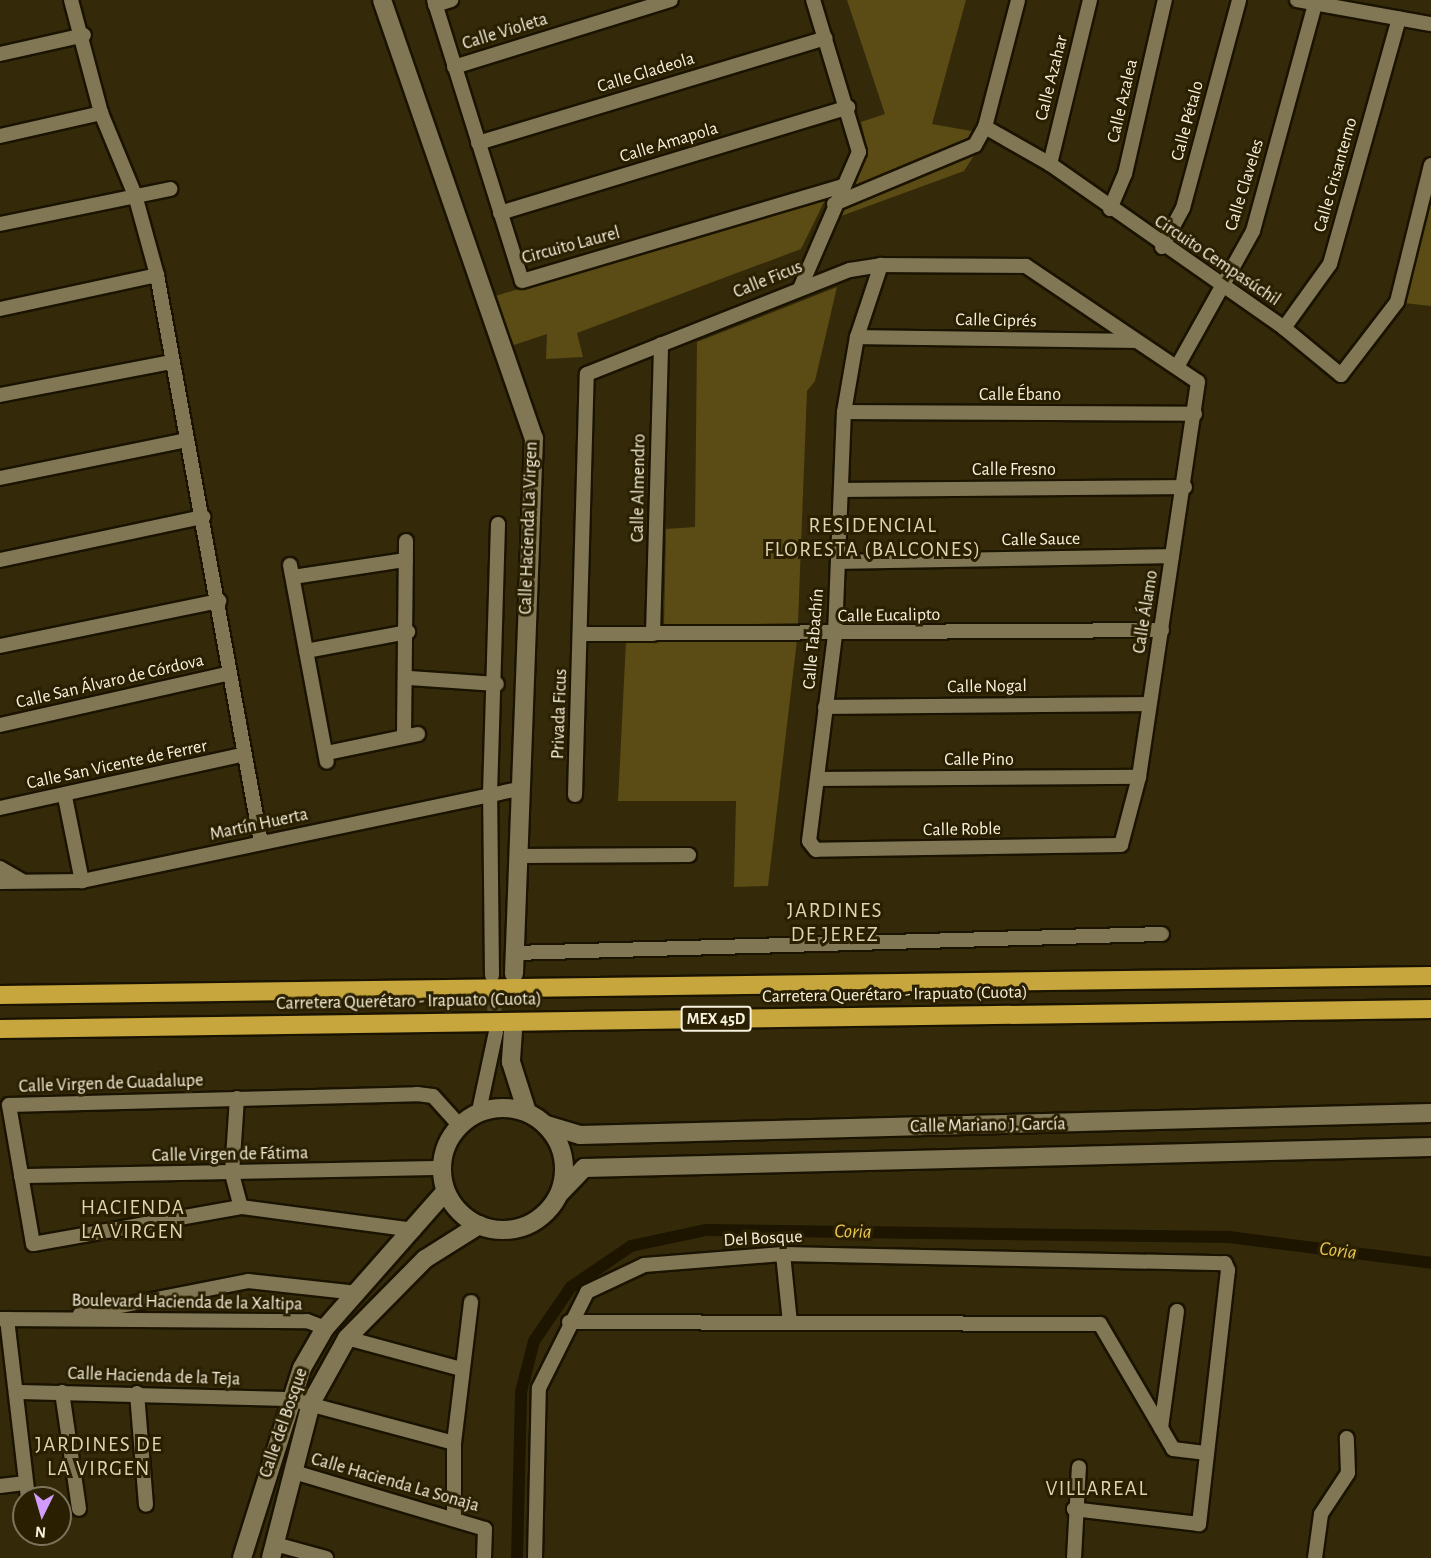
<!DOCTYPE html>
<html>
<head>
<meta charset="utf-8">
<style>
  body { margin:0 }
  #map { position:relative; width:1431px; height:1558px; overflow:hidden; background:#342a0a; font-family:"Alegreya Sans",sans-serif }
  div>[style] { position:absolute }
  .green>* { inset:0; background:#5b4b14 }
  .canal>* { height:12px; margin:-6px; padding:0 6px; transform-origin:6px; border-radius:6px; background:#1d1500 }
  .street-tunnel>* { height:14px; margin-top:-7px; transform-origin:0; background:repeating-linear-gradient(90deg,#51482a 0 14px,transparent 0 21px) }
  .secondary-tunnel>* { height:18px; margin-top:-9px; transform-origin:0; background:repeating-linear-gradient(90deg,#51482a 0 18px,transparent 0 27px) }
  .roads { filter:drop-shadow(2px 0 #1a1300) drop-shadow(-2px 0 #1a1300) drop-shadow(0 2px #1a1300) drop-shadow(0 -2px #1a1300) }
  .street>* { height:14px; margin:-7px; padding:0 7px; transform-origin:7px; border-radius:7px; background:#827755 }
  .secondary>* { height:18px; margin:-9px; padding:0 9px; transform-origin:9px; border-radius:9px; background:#827755 }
  .secondary>.ring { margin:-9px; padding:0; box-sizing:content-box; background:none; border:18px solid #827755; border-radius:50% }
  .highway>* { height:18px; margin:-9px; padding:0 9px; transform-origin:9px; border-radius:9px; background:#c6a63d }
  span { translate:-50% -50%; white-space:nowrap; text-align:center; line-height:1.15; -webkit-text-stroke:6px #2a2001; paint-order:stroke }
  .shield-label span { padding:2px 4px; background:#2a2001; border:2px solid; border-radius:4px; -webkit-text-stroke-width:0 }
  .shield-label { font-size:16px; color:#f7f1df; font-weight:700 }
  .street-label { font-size:18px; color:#f7f1df }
  .water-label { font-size:20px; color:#eac550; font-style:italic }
  .quarter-label { font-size:21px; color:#e0d4b0; letter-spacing:1.5px }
  .north { position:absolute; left:12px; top:1486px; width:60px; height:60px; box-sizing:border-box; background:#2a2001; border:2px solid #7c745a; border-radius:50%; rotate:185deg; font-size:16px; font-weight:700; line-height:24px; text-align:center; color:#f7f1df }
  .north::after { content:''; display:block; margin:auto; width:21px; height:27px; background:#d29cfd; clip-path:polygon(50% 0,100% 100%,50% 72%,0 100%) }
</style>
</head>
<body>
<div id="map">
  <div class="green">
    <div style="clip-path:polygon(847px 0,966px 0,932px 124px,988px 134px,964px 171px,833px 219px,867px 147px,861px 122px,885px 114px)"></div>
    <div style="clip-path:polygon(827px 196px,801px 249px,577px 333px,583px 357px,546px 359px,547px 334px,508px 347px,492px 297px)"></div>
    <div style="clip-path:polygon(1431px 197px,1431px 306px,1404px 303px)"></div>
    <div style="clip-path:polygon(837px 287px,815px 381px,807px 391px,798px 623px,664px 626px,666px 529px,695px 527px,697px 342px)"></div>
    <div style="clip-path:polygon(797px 640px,768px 886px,734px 887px,736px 801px,618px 801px,626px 641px)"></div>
  </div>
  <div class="canal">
    <div style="left:517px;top:1558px;width:166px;rotate:-88.6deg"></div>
    <div style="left:521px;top:1392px;width:53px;rotate:-75.7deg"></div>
    <div style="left:534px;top:1341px;width:65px;rotate:-55.6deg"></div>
    <div style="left:571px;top:1287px;width:73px;rotate:-34.3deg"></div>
    <div style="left:631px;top:1246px;width:77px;rotate:-12deg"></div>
    <div style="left:706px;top:1230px;width:523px;rotate:0.77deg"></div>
    <div style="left:1229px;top:1237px;width:204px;rotate:7.3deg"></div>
  </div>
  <div class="street-tunnel">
    <div style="left:492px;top:980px;width:50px;rotate:85.4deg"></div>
  </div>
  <div class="secondary-tunnel">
    <div style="left:513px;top:1031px;width:57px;rotate:-89deg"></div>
  </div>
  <div class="roads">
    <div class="street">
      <div style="left:71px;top:0;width:117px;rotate:75.1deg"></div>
      <div style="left:101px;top:113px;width:89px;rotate:67.5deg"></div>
      <div style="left:135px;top:195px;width:83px;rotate:74.6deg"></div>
      <div style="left:157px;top:275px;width:577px;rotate:79.62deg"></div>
      <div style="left:434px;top:0;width:294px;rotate:72.6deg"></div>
      <div style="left:522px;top:281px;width:334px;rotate:-16.5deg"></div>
      <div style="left:1297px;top:0;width:136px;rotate:10.2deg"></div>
      <div style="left:435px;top:5px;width:17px;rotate:-17deg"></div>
      <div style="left:0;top:54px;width:86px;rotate:-12.7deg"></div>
      <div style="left:454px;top:67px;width:227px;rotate:-17.2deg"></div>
      <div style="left:985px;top:127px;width:75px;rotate:29.6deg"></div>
      <div style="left:1050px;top:164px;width:286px;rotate:35deg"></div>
      <div style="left:1284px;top:328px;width:74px;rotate:39.5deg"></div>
      <div style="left:1341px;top:375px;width:92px;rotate:-52.5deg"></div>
      <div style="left:1397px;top:302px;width:141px;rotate:-76.1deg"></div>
      <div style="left:0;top:136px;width:104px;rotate:-12.8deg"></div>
      <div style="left:478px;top:143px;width:363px;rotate:-16.8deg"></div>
      <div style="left:1050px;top:164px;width:169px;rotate:-76.3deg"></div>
      <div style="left:834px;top:204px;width:153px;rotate:-22.7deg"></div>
      <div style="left:975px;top:145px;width:21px;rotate:-61deg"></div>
      <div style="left:985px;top:127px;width:131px;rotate:-75.4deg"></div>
      <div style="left:1110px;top:209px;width:38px;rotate:-67deg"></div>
      <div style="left:1125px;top:174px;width:179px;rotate:-77.1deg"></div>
      <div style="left:500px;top:213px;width:364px;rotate:-16.9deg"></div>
      <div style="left:0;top:224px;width:174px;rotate:-11.6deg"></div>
      <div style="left:1162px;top:247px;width:44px;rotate:-61.7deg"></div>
      <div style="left:1183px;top:208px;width:215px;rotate:-74.9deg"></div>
      <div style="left:801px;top:286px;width:146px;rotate:-66.6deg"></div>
      <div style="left:859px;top:152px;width:159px;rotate:-106.8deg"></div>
      <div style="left:0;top:309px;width:161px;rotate:-12.2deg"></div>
      <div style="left:1284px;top:328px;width:79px;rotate:-54.3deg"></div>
      <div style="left:1330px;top:264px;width:255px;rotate:-74.3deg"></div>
      <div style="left:857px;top:337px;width:277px;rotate:0.8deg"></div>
      <div style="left:1177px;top:367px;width:156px;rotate:-60.8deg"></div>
      <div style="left:1253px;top:231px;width:239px;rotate:-74.7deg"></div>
      <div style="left:0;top:395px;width:175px;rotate:-10.9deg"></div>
      <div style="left:844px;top:412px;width:351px;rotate:0.3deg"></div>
      <div style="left:0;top:478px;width:190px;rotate:-11.5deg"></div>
      <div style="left:843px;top:490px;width:342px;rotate:-0.5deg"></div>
      <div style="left:0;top:560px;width:208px;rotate:-12deg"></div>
      <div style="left:838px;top:562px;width:334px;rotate:-1deg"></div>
      <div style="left:290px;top:565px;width:200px;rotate:79.4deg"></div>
      <div style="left:293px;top:577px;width:114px;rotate:-8.6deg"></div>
      <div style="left:580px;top:634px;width:582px;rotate:-0.39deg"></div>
      <div style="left:653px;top:634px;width:290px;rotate:-88.4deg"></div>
      <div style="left:0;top:646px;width:224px;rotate:-11.6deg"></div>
      <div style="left:306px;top:651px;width:104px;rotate:-10.6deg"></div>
      <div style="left:409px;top:678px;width:88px;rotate:3.9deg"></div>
      <div style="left:825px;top:707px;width:324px;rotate:-0.5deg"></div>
      <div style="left:0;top:725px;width:233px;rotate:-12.7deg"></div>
      <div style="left:404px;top:735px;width:194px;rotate:-89.4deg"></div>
      <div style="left:327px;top:753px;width:93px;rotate:-11.8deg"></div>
      <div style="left:819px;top:779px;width:320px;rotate:-0.4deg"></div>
      <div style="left:575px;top:795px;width:421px;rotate:-88.4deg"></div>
      <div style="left:587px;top:374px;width:283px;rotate:-21.6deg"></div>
      <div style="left:850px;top:270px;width:31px;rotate:-9deg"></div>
      <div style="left:881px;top:265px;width:145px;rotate:0.4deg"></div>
      <div style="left:1026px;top:266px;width:207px;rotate:34deg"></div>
      <div style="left:1198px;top:382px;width:399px;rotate:98.5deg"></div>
      <div style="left:1139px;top:777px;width:70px;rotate:104.8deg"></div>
      <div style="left:1121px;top:845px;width:305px;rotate:179.1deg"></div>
      <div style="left:816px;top:850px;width:11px;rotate:-128deg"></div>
      <div style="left:809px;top:841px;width:209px;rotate:-82.8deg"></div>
      <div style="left:835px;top:634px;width:222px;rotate:-87.7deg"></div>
      <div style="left:844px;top:412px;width:76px;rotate:-80.2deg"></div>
      <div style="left:857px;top:337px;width:76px;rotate:-71.6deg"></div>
      <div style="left:65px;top:797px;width:86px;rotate:78.6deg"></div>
      <div style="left:0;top:808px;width:248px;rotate:-12.4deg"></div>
      <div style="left:518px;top:856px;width:171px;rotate:-0.3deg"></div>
      <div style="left:0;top:868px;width:24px;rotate:30deg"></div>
      <div style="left:0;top:882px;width:82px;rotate:-0.7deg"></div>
      <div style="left:82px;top:881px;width:448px;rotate:-11.9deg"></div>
      <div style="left:514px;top:953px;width:648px;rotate:-1.68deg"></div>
      <div style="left:492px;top:975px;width:181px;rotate:-90.6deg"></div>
      <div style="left:490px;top:794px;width:270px;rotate:-88.3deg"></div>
      <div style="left:237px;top:1098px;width:76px;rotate:93.8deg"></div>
      <div style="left:232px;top:1174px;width:34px;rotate:75deg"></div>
      <div style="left:479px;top:1111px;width:81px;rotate:-77.9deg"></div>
      <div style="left:21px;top:1176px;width:420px;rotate:-1.1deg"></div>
      <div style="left:414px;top:1230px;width:175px;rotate:-172.4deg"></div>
      <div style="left:241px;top:1207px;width:211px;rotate:169.9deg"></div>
      <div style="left:33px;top:1244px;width:141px;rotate:-99.8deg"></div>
      <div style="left:9px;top:1105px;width:408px;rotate:-1.5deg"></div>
      <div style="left:417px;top:1094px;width:16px;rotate:7deg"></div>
      <div style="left:433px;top:1096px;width:39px;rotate:48deg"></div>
      <div style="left:783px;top:1254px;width:69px;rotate:84.2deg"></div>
      <div style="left:1177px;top:1311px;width:118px;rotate:97.8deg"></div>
      <div style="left:1161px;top:1428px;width:24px;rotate:60deg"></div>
      <div style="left:1173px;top:1449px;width:34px;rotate:7deg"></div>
      <div style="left:80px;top:1314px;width:171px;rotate:-11.1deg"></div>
      <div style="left:248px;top:1281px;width:110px;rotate:6.3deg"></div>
      <div style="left:0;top:1319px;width:307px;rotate:0.4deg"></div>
      <div style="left:307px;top:1321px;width:19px;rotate:21deg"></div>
      <div style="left:7px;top:1319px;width:180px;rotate:83.3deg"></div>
      <div style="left:569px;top:1322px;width:531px;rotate:0.22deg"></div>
      <div style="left:1100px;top:1324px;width:121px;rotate:59.6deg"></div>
      <div style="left:347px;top:1338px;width:118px;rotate:15.2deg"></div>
      <div style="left:17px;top:1392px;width:273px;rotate:1.5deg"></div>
      <div style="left:290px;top:1399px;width:170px;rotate:15deg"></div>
      <div style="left:62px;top:1392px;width:118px;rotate:81.7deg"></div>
      <div style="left:137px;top:1393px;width:112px;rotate:85.4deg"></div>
      <div style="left:294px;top:1472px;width:199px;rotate:16.6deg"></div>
      <div style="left:485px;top:1529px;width:29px;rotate:92deg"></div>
      <div style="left:0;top:1486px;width:26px;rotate:-7deg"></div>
      <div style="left:454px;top:1517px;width:74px;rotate:-90deg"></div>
      <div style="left:454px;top:1443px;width:142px;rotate:-83.1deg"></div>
      <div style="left:275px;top:1544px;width:53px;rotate:15.4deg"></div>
      <div style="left:535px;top:1558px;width:170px;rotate:-88.7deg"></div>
      <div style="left:539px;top:1388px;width:107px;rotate:-63.4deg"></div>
      <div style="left:587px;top:1292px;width:63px;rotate:-25.3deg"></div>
      <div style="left:644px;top:1265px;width:139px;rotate:-4.5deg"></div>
      <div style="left:783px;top:1254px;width:442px;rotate:1.2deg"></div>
      <div style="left:1225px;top:1263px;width:8px;rotate:67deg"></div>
      <div style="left:1228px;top:1270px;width:256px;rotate:96.5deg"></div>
      <div style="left:1199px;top:1524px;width:126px;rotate:-173.2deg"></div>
      <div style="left:1074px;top:1558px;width:91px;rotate:-86.9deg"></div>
      <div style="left:1315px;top:1558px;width:44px;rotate:-82.2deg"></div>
      <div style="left:1321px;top:1514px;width:49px;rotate:-56.6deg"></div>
      <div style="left:1348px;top:1473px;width:35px;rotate:-92deg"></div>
    </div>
    <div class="secondary">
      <div style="left:382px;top:0;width:464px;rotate:70.9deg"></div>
      <div style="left:534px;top:438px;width:536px;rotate:92.14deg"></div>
      <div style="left:513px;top:1031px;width:31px;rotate:94deg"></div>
      <div style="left:511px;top:1062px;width:52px;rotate:72.3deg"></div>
      <div class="ring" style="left:442px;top:1108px;width:104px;height:104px"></div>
      <div style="left:547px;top:1125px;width:34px;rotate:17deg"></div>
      <div style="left:580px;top:1135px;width:851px;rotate:-1.48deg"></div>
      <div style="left:560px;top:1193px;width:35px;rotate:-46deg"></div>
      <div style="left:584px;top:1168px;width:847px;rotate:-1.42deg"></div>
      <div style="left:242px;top:1558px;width:199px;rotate:-72.5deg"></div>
      <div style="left:302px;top:1368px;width:46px;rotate:-60.1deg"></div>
      <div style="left:325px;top:1328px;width:181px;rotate:-48.6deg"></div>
      <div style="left:271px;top:1558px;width:160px;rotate:-75.5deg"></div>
      <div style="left:311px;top:1403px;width:74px;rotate:-61deg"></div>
      <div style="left:347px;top:1338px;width:111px;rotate:-45.4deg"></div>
      <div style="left:425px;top:1259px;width:64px;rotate:-32.2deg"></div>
    </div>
    <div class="highway">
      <div style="left:0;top:995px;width:1431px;rotate:-0.76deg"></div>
      <div style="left:0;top:1029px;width:1431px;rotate:-0.8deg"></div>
    </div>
  </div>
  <div class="shield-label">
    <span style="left:716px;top:1019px">MEX 45D</span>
  </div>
  <div class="street-label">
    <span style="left:505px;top:32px;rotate:-17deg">Calle Violeta</span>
    <span style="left:646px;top:73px;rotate:-17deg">Calle Gladeola</span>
    <span style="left:1052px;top:78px;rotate:-76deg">Calle Azahar</span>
    <span style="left:1123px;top:101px;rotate:-77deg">Calle Azalea</span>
    <span style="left:1188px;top:121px;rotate:-75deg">Calle Pétalo</span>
    <span style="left:669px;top:143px;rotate:-17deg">Calle Amapola</span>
    <span style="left:1336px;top:175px;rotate:-74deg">Calle Crisantemo</span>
    <span style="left:1245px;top:185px;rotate:-73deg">Calle Claveles</span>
    <span style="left:571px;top:246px;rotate:-15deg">Circuito Laurel</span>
    <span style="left:1217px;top:261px;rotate:34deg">Circuito Cempasúchil</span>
    <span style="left:768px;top:280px;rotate:-22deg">Calle Ficus</span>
    <span style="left:996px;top:321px;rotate:1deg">Calle Ciprés</span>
    <span style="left:1020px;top:395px">Calle Ébano</span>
    <span style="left:1014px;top:470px">Calle Fresno</span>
    <span style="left:639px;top:488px;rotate:-89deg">Calle Almendro</span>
    <span style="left:529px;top:528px;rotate:-88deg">Calle Hacienda La Virgen</span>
    <span style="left:1041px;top:540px;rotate:-1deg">Calle Sauce</span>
    <span style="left:1146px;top:612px;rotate:-81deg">Calle Álamo</span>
    <span style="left:889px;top:616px;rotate:-1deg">Calle Eucalipto</span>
    <span style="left:814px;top:639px;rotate:-85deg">Calle Tabachín</span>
    <span style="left:110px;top:682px;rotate:-13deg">Calle San Álvaro de Córdova</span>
    <span style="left:987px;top:687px;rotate:-1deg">Calle Nogal</span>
    <span style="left:560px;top:714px;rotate:-88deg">Privada Ficus</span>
    <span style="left:979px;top:760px">Calle Pino</span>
    <span style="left:117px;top:765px;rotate:-12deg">Calle San Vicente de Ferrer</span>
    <span style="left:259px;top:825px;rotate:-12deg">Martín Huerta</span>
    <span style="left:962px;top:830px;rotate:-1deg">Calle Roble</span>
    <span style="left:895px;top:995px;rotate:-1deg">Carretera Querétaro - Irapuato (Cuota)</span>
    <span style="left:409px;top:1002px;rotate:-1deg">Carretera Querétaro - Irapuato (Cuota)</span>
    <span style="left:111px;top:1084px;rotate:-2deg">Calle Virgen de Guadalupe</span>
    <span style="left:988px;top:1126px;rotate:-1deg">Calle Mariano J. García</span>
    <span style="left:230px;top:1155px;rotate:-1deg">Calle Virgen de Fátima</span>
    <span style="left:763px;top:1239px;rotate:-3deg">Del Bosque</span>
    <span style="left:187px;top:1303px;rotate:1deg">Boulevard Hacienda de la Xaltipa</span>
    <span style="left:154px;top:1377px;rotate:2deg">Calle Hacienda de la Teja</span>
    <span style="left:284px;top:1423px;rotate:-71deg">Calle del Bosque</span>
    <span style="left:395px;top:1483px;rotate:16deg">Calle Hacienda La Sonaja</span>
  </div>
  <div class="water-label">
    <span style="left:853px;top:1232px;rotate:1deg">Coria</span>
    <span style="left:1338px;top:1251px;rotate:7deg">Coria</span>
  </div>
  <div class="quarter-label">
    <span style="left:873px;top:538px">RESIDENCIAL<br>FLORESTA (BALCONES)</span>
    <span style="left:835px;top:923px">JARDINES<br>DE JEREZ</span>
    <span style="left:133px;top:1220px">HACIENDA<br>LA VIRGEN</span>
    <span style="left:99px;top:1457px">JARDINES DE<br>LA VIRGEN</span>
    <span style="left:1097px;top:1489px">VILLAREAL</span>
  </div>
  <div class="north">N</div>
</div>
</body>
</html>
